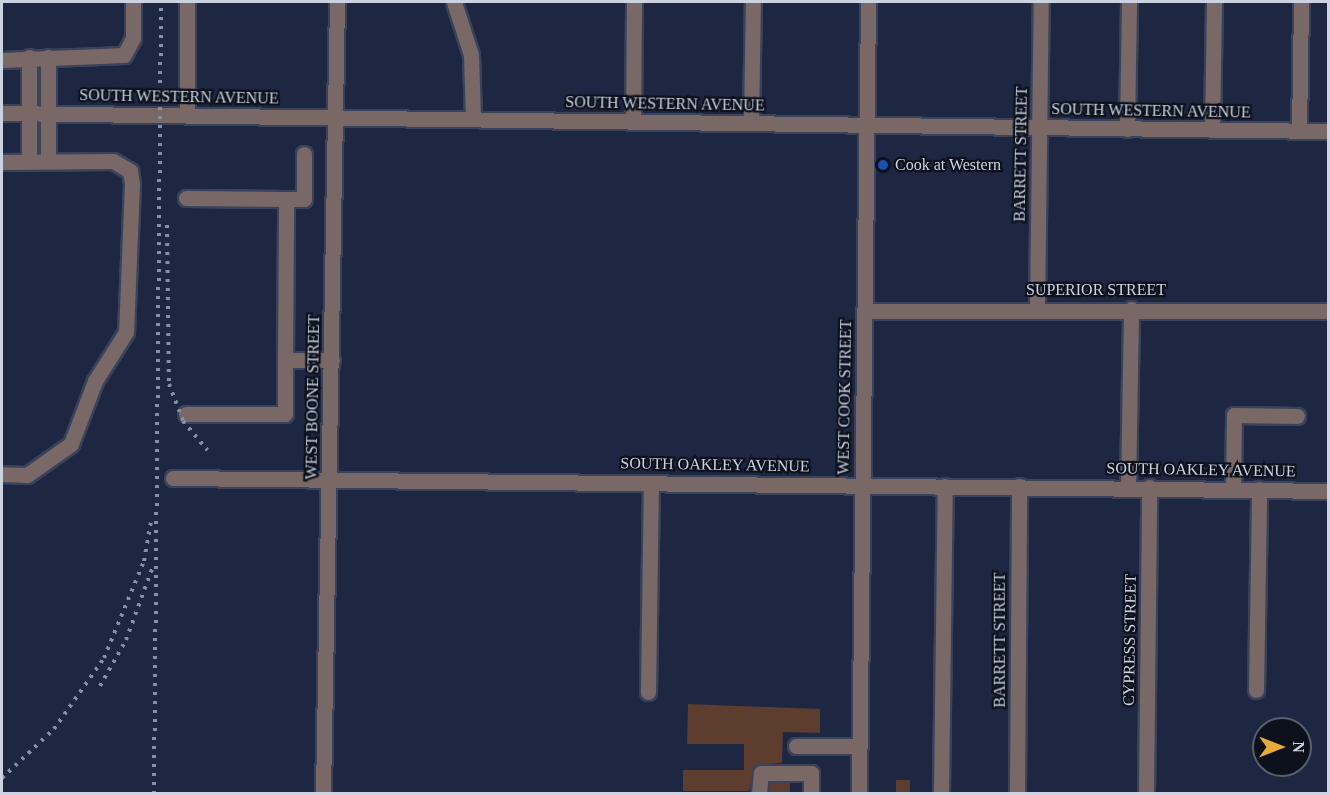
<!DOCTYPE html>
<html>
<head>
<meta charset="utf-8">
<style>
  body { margin:0 }
  #map { position:relative; width:1330px; height:795px; overflow:hidden; background:#1d2741; font-family:Georgia,serif }
  div>[style] { position:absolute }
  .building>* { inset:0; background:#5c3d2e; transform-origin:0 0 }
  .roads { filter:drop-shadow(2px 0 #39435b) drop-shadow(-2px 0 #39435b) drop-shadow(0 2px #39435b) drop-shadow(0 -2px #39435b) }
  .minor>* { height:15px; margin:-7.5px; padding:0 7.5px; transform-origin:7.5px; border-radius:7.5px; background:#796865 }
  .rail>* { height:4px; margin-top:-2px; transform-origin:0; background:repeating-linear-gradient(90deg,#868fa3 0 3px,transparent 0 9px) }
  .dots>* { width:16px; height:16px; translate:-50% -50%; box-sizing:border-box; border:3px solid #0c111c; border-radius:50% }
  span { translate:-50% -50%; white-space:nowrap; text-align:center; line-height:1.15; -webkit-text-stroke:4.5px #0c111c; paint-order:stroke }
  .street-label { font-size:16px; color:#cbd3e3 }
  .poi-label { font-size:16px; color:#cbd3e3 }
  .left { translate:0 -50%; text-align:left }
  .frame { position:absolute; inset:0; border:3px solid #cbd3e3; pointer-events:none }
  .north { position:absolute; left:1252px; top:717px; width:60px; height:60px; box-sizing:border-box; background:#0c111c; border:2px solid #585f6c; border-radius:50%; rotate:90deg; font-size:16px; font-weight:700; line-height:24px; text-align:center; color:#cbd3e3 }
  .north::after { content:''; display:block; margin:auto; width:21px; height:27px; background:#e9ab38; clip-path:polygon(50% 0,100% 100%,50% 72%,0 100%) }
</style>
</head>
<body>
<div id="map">
  <div class="building">
    <div style="clip-path:polygon(688px 704px,820px 709px,820px 733px,783px 732px,782px 763px,756px 765px,749px 791px,683px 791px,683px 770px,744px 770px,744px 744px,687px 744px)"></div>
    <div style="left:896px;top:780px;width:14px;height:14px"></div>
    <div style="left:770px;top:783px;width:20px;height:11px"></div>
  </div>
  <div class="roads">
    <div class="minor">
      <div style="left:187px;top:2px;width:113px;rotate:90deg"></div>
      <div style="left:454px;top:2px;width:56px;rotate:72.2deg"></div>
      <div style="left:471px;top:55px;width:64px;rotate:88.2deg"></div>
      <div style="left:29px;top:57px;width:102px;rotate:90deg"></div>
      <div style="left:2px;top:60px;width:122px;rotate:-2.3deg"></div>
      <div style="left:124px;top:55px;width:19px;rotate:-62deg"></div>
      <div style="left:133px;top:38px;width:36px;rotate:-90deg"></div>
      <div style="left:2px;top:113px;width:1326px;rotate:0.78deg"></div>
      <div style="left:633px;top:122px;width:120px;rotate:-89.5deg"></div>
      <div style="left:751px;top:123px;width:121px;rotate:-89.1deg"></div>
      <div style="left:1127px;top:129px;width:127px;rotate:-89.1deg"></div>
      <div style="left:1212px;top:130px;width:128px;rotate:-89.1deg"></div>
      <div style="left:1299px;top:131px;width:129px;rotate:-89.1deg"></div>
      <div style="left:48px;top:159px;width:102px;rotate:-90deg"></div>
      <div style="left:2px;top:162px;width:111px;rotate:-0.5deg"></div>
      <div style="left:113px;top:161px;width:20px;rotate:30deg"></div>
      <div style="left:130px;top:171px;width:13px;rotate:81deg"></div>
      <div style="left:132px;top:184px;width:148px;rotate:92.3deg"></div>
      <div style="left:126px;top:332px;width:58px;rotate:122.3deg"></div>
      <div style="left:95px;top:381px;width:67px;rotate:110.9deg"></div>
      <div style="left:71px;top:444px;width:54px;rotate:144.8deg"></div>
      <div style="left:27px;top:475px;width:25px;rotate:-178deg"></div>
      <div style="left:186px;top:198px;width:100px;rotate:0.6deg"></div>
      <div style="left:1037px;top:308px;width:306px;rotate:-89.3deg"></div>
      <div style="left:865px;top:311px;width:463px"></div>
      <div style="left:285px;top:360px;width:161px;rotate:-89.6deg"></div>
      <div style="left:286px;top:199px;width:18px"></div>
      <div style="left:304px;top:199px;width:45px;rotate:-90deg"></div>
      <div style="left:186px;top:414px;width:99px"></div>
      <div style="left:285px;top:414px;width:54px;rotate:-90deg"></div>
      <div style="left:285px;top:360px;width:47px"></div>
      <div style="left:173px;top:478px;width:1155px;rotate:0.64deg"></div>
      <div style="left:1128px;top:487px;width:178px;rotate:-89deg"></div>
      <div style="left:1233px;top:489px;width:74px;rotate:-89.2deg"></div>
      <div style="left:1234px;top:415px;width:63px;rotate:0.9deg"></div>
      <div style="left:1256px;top:690px;width:201px;rotate:-89.1deg"></div>
      <div style="left:648px;top:692px;width:209px;rotate:-89.2deg"></div>
      <div style="left:796px;top:746px;width:63px"></div>
      <div style="left:323px;top:794px;width:792px;rotate:-88.99deg"></div>
      <div style="left:759px;top:794px;width:21px;rotate:-85deg"></div>
      <div style="left:761px;top:773px;width:50px"></div>
      <div style="left:811px;top:773px;width:21px;rotate:90deg"></div>
      <div style="left:859px;top:794px;width:792px;rotate:-89.35deg"></div>
      <div style="left:941px;top:794px;width:308px;rotate:-89.3deg"></div>
      <div style="left:1017px;top:794px;width:308px;rotate:-89.6deg"></div>
      <div style="left:1146px;top:794px;width:307px;rotate:-89.4deg"></div>
    </div>
  </div>
  <div class="rail">
    <div style="left:167px;top:225px;width:159px;rotate:89.3deg"></div>
    <div style="left:169px;top:384px;width:40px;rotate:69deg"></div>
    <div style="left:183px;top:421px;width:38px;rotate:50deg"></div>
    <div style="left:100px;top:686px;width:53px;rotate:-60.5deg"></div>
    <div style="left:126px;top:640px;width:76px;rotate:-69.9deg"></div>
    <div style="left:2px;top:778px;width:71px;rotate:-43.3deg"></div>
    <div style="left:54px;top:729px;width:87px;rotate:-54.8deg"></div>
    <div style="left:104px;top:658px;width:105px;rotate:-67.6deg"></div>
    <div style="left:144px;top:561px;width:39px;rotate:-80deg"></div>
    <div style="left:154px;top:794px;width:792px;rotate:-89.49deg"></div>
  </div>
  <div class="dots">
    <div style="left:883px;top:165px;background:#1a4fb4"></div>
  </div>
  <div class="street-label">
    <span style="left:179px;top:97px;rotate:1deg">SOUTH WESTERN AVENUE</span>
    <span style="left:665px;top:104px;rotate:1deg">SOUTH WESTERN AVENUE</span>
    <span style="left:1151px;top:111px;rotate:1deg">SOUTH WESTERN AVENUE</span>
    <span style="left:1021px;top:154px;rotate:-89deg">BARRETT STREET</span>
    <span style="left:1096px;top:290px">SUPERIOR STREET</span>
    <span style="left:313px;top:397px;rotate:-89deg">WEST BOONE STREET</span>
    <span style="left:845px;top:397px;rotate:-89deg">WEST COOK STREET</span>
    <span style="left:715px;top:465px;rotate:1deg">SOUTH OAKLEY AVENUE</span>
    <span style="left:1201px;top:470px;rotate:1deg">SOUTH OAKLEY AVENUE</span>
    <span style="left:1000px;top:640px;rotate:-90deg">BARRETT STREET</span>
    <span style="left:1130px;top:640px;rotate:-89deg">CYPRESS STREET</span>
  </div>
  <div class="poi-label">
    <span class="left" style="left:895px;top:165px">Cook at Western</span>
  </div>
  <div class="frame"></div>
  <div class="north">N</div>
</div>
</body>
</html>
